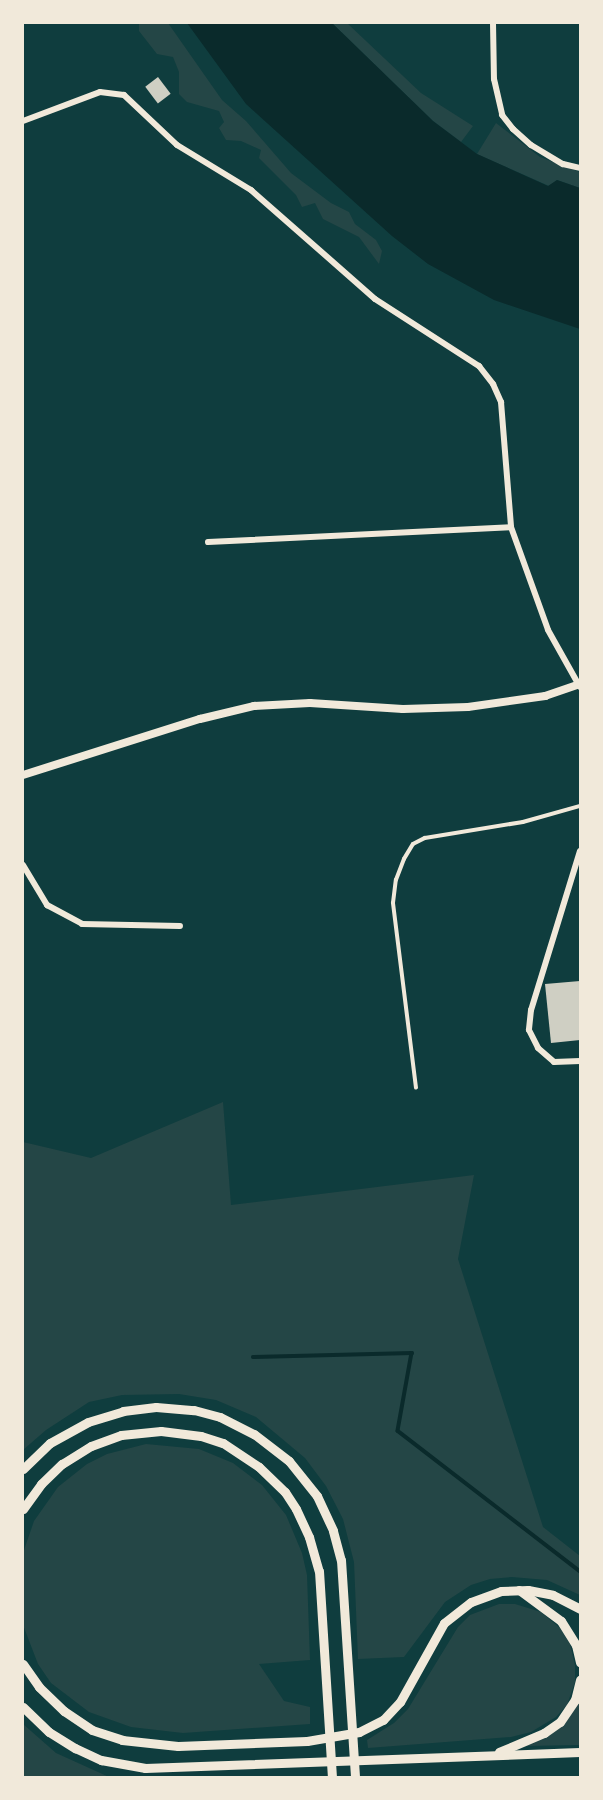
<!DOCTYPE html>
<html>
<head>
<meta charset="utf-8">
<style>
  body { margin:0 }
  #map { position:relative; width:603px; height:1800px; overflow:hidden; background:#0f3d3e; font-family:"Sofia Sans Condensed",sans-serif }
  div>[style] { position:absolute }
  .green>* { inset:0; background:#244646 }
  .water>* { inset:0; background:#0a2a2b }
  .stream>* { height:3.5px; margin:-1.75px; padding:0 1.75px; transform-origin:1.75px; border-radius:1.75px; background:#0a2a2b }
  .building>* { inset:0; background:#cfcfc3; transform-origin:0 0 }
  .service>* { height:3.5px; margin:-1.75px; padding:0 1.75px; transform-origin:1.75px; border-radius:1.75px; background:#f1e9da }
  .minor>* { height:6px; margin:-3px; padding:0 3px; transform-origin:3px; border-radius:3px; background:#f1e9da }
  .tertiary>* { height:8px; margin:-4px; padding:0 4px; transform-origin:4px; border-radius:4px; background:#f1e9da }
  .secondary>* { height:9px; margin:-4.5px; padding:0 4.5px; transform-origin:4.5px; border-radius:4.5px; background:#f1e9da }
  span { translate:-50% -50%; white-space:nowrap; text-align:center; line-height:1.15; -webkit-text-stroke:6px #f1e9da; paint-order:stroke }
  .frame { position:absolute; inset:0; border:24px solid #f1e9da; pointer-events:none }
</style>
</head>
<body>
<div id="map">
  <div class="green">
    <div style="clip-path:polygon(139px 23px,168px 23px,222px 100px,246px 121px,291px 173px,331px 203px,349px 212px,355px 224px,376px 240px,382px 251px,379px 264px,359px 237px,323px 219px,315px 203px,302px 207px,296px 195px,259px 158px,261px 150px,241px 141px,226px 140px,219px 128px,224px 122px,219px 111px,187px 102px,179px 94px,179px 72px,173px 57px,157px 54px,139px 31px)"></div>
    <div style="clip-path:polygon(332px 23px,347px 23px,421px 93px,473px 126px,461px 142px,433px 121px)"></div>
    <div style="clip-path:polygon(496px 123px,540px 157px,580px 172px,580px 188px,557px 180px,549px 186px,477px 154px)"></div>
    <div style="clip-path:polygon(223px 1102px,231px 1205px,474px 1175px,458px 1259px,543px 1527px,580px 1556px,580px 1595px,547px 1580px,512px 1577px,490px 1579px,471px 1585px,445px 1602px,404px 1657px,358px 1659px,354px 1562px,343px 1519px,326px 1486px,305px 1458px,256px 1417px,216px 1400px,179px 1394px,122px 1395px,89px 1402px,46px 1430px,23px 1450px,23px 1142px,91px 1158px)"></div>
    <div style="clip-path:polygon(146px 1444px,199px 1449px,233px 1463px,262px 1485px,286px 1515px,302px 1553px,307px 1575px,310px 1660px,259px 1664px,284px 1701px,310px 1707px,310px 1724px,183px 1733px,131px 1727px,89px 1712px,51px 1683px,38px 1664px,23px 1625px,23px 1553px,34px 1521px,58px 1487px,87px 1464px,107px 1454px)"></div>
    <div style="clip-path:polygon(499px 1604px,515px 1604px,541px 1612px,560px 1628px,570px 1644px,575px 1665px,575px 1682px,567px 1705px,556px 1717px,531px 1732px,511px 1737px,368px 1748px,367px 1740px,394px 1723px,408px 1709px,458px 1627px,470px 1615px)"></div>
    <div style="clip-path:polygon(580px 1699px,580px 1745px,526px 1746px,546px 1738px,564px 1725px)"></div>
    <div style="clip-path:polygon(23px 1724px,56px 1753px,109px 1777px,23px 1777px)"></div>
  </div>
  <div class="water">
    <div style="clip-path:polygon(187px 23px,332px 23px,433px 121px,477px 154px,548px 186px,557px 180px,580px 188px,580px 329px,494px 300px,428px 264px,392px 236px,246px 104px)"></div>
  </div>
  <div class="stream">
    <div style="left:253px;top:1357px;width:159px;rotate:-1.4deg"></div>
    <div style="left:412px;top:1353px;width:79px;rotate:100.2deg"></div>
    <div style="left:398px;top:1431px;width:230px;rotate:37.6deg"></div>
  </div>
  <div class="building">
    <div style="left:158px;top:77px;width:21px;height:16px;rotate:53deg"></div>
    <div style="clip-path:polygon(580px 981px,580px 1040px,551px 1043px,545px 984px)"></div>
  </div>
  <div class="service">
    <div style="left:416px;top:1088px;width:186px;rotate:-97.1deg"></div>
    <div style="left:393px;top:903px;width:23px;rotate:-83deg"></div>
    <div style="left:396px;top:880px;width:22px;rotate:-69deg"></div>
    <div style="left:404px;top:859px;width:17px;rotate:-59deg"></div>
    <div style="left:413px;top:844px;width:13px;rotate:-27deg"></div>
    <div style="left:425px;top:838px;width:99px;rotate:-9.3deg"></div>
    <div style="left:523px;top:822px;width:59px;rotate:-15.7deg"></div>
  </div>
  <div class="minor">
    <div style="left:493px;top:23px;width:56px;rotate:89deg"></div>
    <div style="left:494px;top:79px;width:37px;rotate:77deg"></div>
    <div style="left:502px;top:115px;width:18px;rotate:52deg"></div>
    <div style="left:513px;top:129px;width:24px;rotate:42deg"></div>
    <div style="left:531px;top:145px;width:37px;rotate:31deg"></div>
    <div style="left:563px;top:164px;width:17px;rotate:13deg"></div>
    <div style="left:23px;top:121px;width:82px;rotate:-20.6deg"></div>
    <div style="left:100px;top:92px;width:24px;rotate:7deg"></div>
    <div style="left:124px;top:95px;width:73px;rotate:43.3deg"></div>
    <div style="left:177px;top:145px;width:87px;rotate:31.3deg"></div>
    <div style="left:251px;top:190px;width:165px;rotate:41.3deg"></div>
    <div style="left:375px;top:299px;width:124px;rotate:32.8deg"></div>
    <div style="left:479px;top:366px;width:23px;rotate:52deg"></div>
    <div style="left:493px;top:384px;width:20px;rotate:66deg"></div>
    <div style="left:501px;top:402px;width:125px;rotate:85.4deg"></div>
    <div style="left:208px;top:542px;width:303px;rotate:-2.8deg"></div>
    <div style="left:511px;top:527px;width:109px;rotate:70.2deg"></div>
    <div style="left:548px;top:630px;width:65px;rotate:60.7deg"></div>
    <div style="left:580px;top:851px;width:166px;rotate:107.1deg"></div>
    <div style="left:531px;top:1010px;width:20px;rotate:96deg"></div>
    <div style="left:529px;top:1030px;width:20px;rotate:63deg"></div>
    <div style="left:538px;top:1048px;width:21px;rotate:41deg"></div>
    <div style="left:554px;top:1062px;width:26px;rotate:-2deg"></div>
    <div style="left:23px;top:865px;width:47px;rotate:59deg"></div>
    <div style="left:47px;top:905px;width:40px;rotate:28deg"></div>
    <div style="left:82px;top:924px;width:98px;rotate:1.2deg"></div>
  </div>
  <div class="tertiary">
    <div style="left:23px;top:775px;width:186px;rotate:-17.6deg"></div>
    <div style="left:200px;top:719px;width:56px;rotate:-13.5deg"></div>
    <div style="left:254px;top:706px;width:56px;rotate:-3.1deg"></div>
    <div style="left:310px;top:703px;width:93px;rotate:3.7deg"></div>
    <div style="left:403px;top:709px;width:65px;rotate:-1.8deg"></div>
    <div style="left:468px;top:707px;width:78px;rotate:-8.1deg"></div>
    <div style="left:545px;top:696px;width:37px;rotate:-19deg"></div>
  </div>
  <div class="secondary">
    <div style="left:23px;top:1469px;width:37px;rotate:-44deg"></div>
    <div style="left:50px;top:1443px;width:43px;rotate:-28.9deg"></div>
    <div style="left:88px;top:1422px;width:37px;rotate:-17deg"></div>
    <div style="left:123px;top:1411px;width:33px;rotate:-7deg"></div>
    <div style="left:156px;top:1407px;width:38px;rotate:5deg"></div>
    <div style="left:194px;top:1410px;width:27px;rotate:15deg"></div>
    <div style="left:220px;top:1417px;width:38px;rotate:27deg"></div>
    <div style="left:254px;top:1434px;width:44px;rotate:37.6deg"></div>
    <div style="left:289px;top:1461px;width:45px;rotate:51.3deg"></div>
    <div style="left:317px;top:1496px;width:38px;rotate:65deg"></div>
    <div style="left:333px;top:1531px;width:30px;rotate:75deg"></div>
    <div style="left:341px;top:1560px;width:217px;rotate:86.3deg"></div>
    <div style="left:23px;top:1509px;width:31px;rotate:-54deg"></div>
    <div style="left:41px;top:1484px;width:29px;rotate:-44deg"></div>
    <div style="left:62px;top:1464px;width:34px;rotate:-32deg"></div>
    <div style="left:91px;top:1446px;width:32px;rotate:-20deg"></div>
    <div style="left:121px;top:1435px;width:40px;rotate:-5.7deg"></div>
    <div style="left:161px;top:1431px;width:40px;rotate:7.1deg"></div>
    <div style="left:201px;top:1436px;width:23px;rotate:18deg"></div>
    <div style="left:223px;top:1443px;width:43px;rotate:33.7deg"></div>
    <div style="left:259px;top:1467px;width:36px;rotate:44deg"></div>
    <div style="left:285px;top:1492px;width:20px;rotate:57deg"></div>
    <div style="left:296px;top:1509px;width:31px;rotate:65deg"></div>
    <div style="left:309px;top:1537px;width:35px;rotate:74deg"></div>
    <div style="left:319px;top:1571px;width:206px;rotate:86.4deg"></div>
    <div style="left:519px;top:1590px;width:52px;rotate:36.4deg"></div>
    <div style="left:561px;top:1621px;width:28px;rotate:58deg"></div>
    <div style="left:576px;top:1645px;width:18px;rotate:77deg"></div>
    <div style="left:23px;top:1664px;width:28px;rotate:55deg"></div>
    <div style="left:39px;top:1687px;width:35px;rotate:44deg"></div>
    <div style="left:64px;top:1711px;width:34px;rotate:34deg"></div>
    <div style="left:92px;top:1730px;width:32px;rotate:18deg"></div>
    <div style="left:122px;top:1740px;width:56px;rotate:6.1deg"></div>
    <div style="left:178px;top:1746px;width:129px;rotate:-2.2deg"></div>
    <div style="left:307px;top:1741px;width:53px;rotate:-9.8deg"></div>
    <div style="left:359px;top:1732px;width:27px;rotate:-27deg"></div>
    <div style="left:383px;top:1720px;width:25px;rotate:-47deg"></div>
    <div style="left:400px;top:1702px;width:90px;rotate:-60.9deg"></div>
    <div style="left:444px;top:1623px;width:34px;rotate:-38deg"></div>
    <div style="left:471px;top:1602px;width:32px;rotate:-20deg"></div>
    <div style="left:501px;top:1591px;width:27px;rotate:-2deg"></div>
    <div style="left:528px;top:1590px;width:25px;rotate:11deg"></div>
    <div style="left:553px;top:1595px;width:30px;rotate:27deg"></div>
    <div style="left:23px;top:1707px;width:36px;rotate:44deg"></div>
    <div style="left:49px;top:1732px;width:31px;rotate:32deg"></div>
    <div style="left:75px;top:1748px;width:29px;rotate:25deg"></div>
    <div style="left:101px;top:1760px;width:45px;rotate:10.3deg"></div>
    <div style="left:145px;top:1768px;width:435px;rotate:-2.1deg"></div>
    <div style="left:499px;top:1752px;width:49px;rotate:-22.9deg"></div>
    <div style="left:544px;top:1733px;width:19px;rotate:-35deg"></div>
    <div style="left:560px;top:1722px;width:27px;rotate:-56deg"></div>
    <div style="left:575px;top:1700px;width:21px;rotate:-76deg"></div>
  </div>
  <div class="frame"></div>
</div>
</body>
</html>
